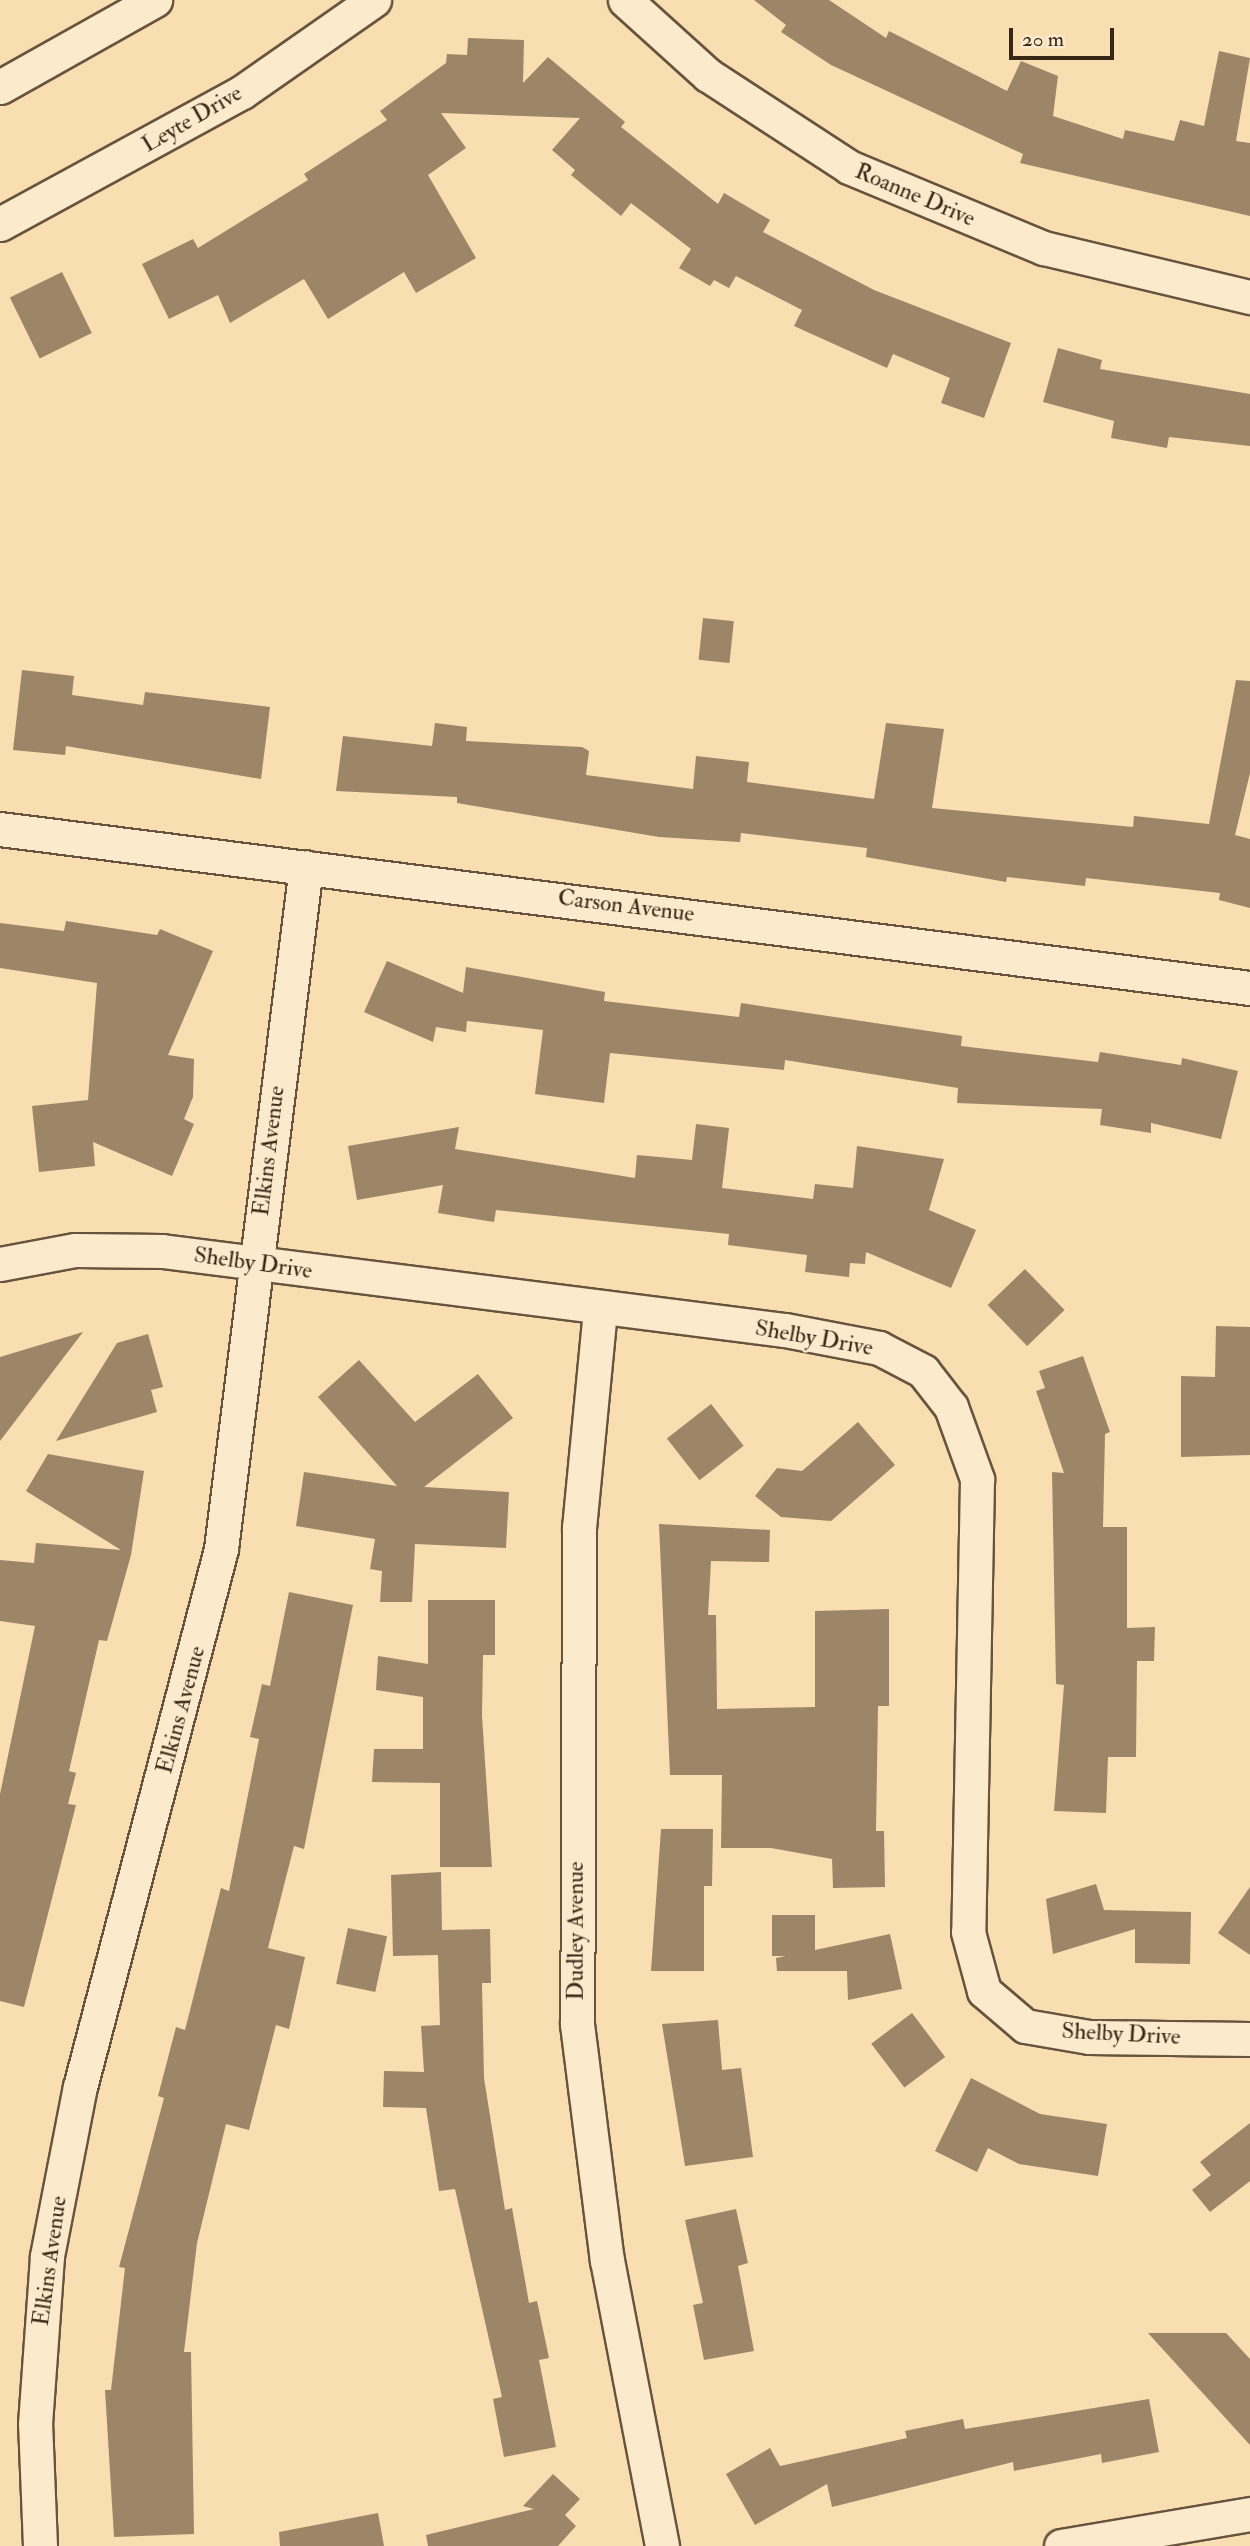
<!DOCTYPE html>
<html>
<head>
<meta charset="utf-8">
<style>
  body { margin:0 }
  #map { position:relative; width:1250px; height:2546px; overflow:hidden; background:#f9deb1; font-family:"IM FELL Double Pica",serif }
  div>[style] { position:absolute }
  .building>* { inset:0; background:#9c8667; transform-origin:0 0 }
  .roads { filter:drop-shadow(2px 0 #68543e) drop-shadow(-2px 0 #68543e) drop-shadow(0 2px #68543e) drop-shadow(0 -2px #68543e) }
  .minor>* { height:33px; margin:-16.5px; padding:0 16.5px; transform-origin:16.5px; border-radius:16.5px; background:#fbeacc }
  span { translate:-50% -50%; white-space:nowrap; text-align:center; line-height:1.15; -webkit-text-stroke:5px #fbeacc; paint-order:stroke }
  .street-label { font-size:23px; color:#382617 }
  .scale { position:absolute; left:1009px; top:28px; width:105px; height:32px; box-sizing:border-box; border:4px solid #382617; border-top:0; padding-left:9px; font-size:21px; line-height:24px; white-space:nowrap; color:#382617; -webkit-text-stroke:5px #fbeacc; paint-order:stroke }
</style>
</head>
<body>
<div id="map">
  <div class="building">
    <div style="clip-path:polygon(754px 0,829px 0,886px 38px,889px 31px,1007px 91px,1021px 61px,1058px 76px,1053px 116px,1123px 139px,1125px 130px,1174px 141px,1180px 120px,1204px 126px,1219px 51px,1250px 58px,1236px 141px,1250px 143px,1250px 216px,1020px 163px,1023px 154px,831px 65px,781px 32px,786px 25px)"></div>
    <div style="clip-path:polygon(468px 38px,524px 40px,523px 83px,548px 57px,625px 122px,621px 127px,718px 204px,724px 193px,770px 220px,763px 232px,874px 290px,1011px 343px,984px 418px,941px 403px,950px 378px,893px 354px,887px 368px,794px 326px,802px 310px,736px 276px,729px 288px,714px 280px,710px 286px,679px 268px,691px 249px,631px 203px,621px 216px,571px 175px,575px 170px,552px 150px,580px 118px,441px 113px,466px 148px,428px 175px,476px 258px,416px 293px,404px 272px,328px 319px,304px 279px,230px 323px,218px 295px,169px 319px,142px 264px,193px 239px,198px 248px,308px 180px,304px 174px,387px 120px,380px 111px,446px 63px,447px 54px,467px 55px)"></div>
    <div style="left:62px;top:272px;width:68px;height:58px;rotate:64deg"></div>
    <div style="clip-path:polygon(1058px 348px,1102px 360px,1100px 369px,1250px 394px,1250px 446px,1169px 437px,1167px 448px,1111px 438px,1114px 421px,1043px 402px)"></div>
    <div style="left:703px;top:618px;width:31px;height:42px;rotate:6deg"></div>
    <div style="clip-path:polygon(22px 670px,74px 676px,72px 695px,143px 705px,145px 692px,270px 707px,261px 779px,66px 746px,65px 755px,13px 750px)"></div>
    <div style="clip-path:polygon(1236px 680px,1250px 681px,1250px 773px,1235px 835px,1250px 839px,1250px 908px,1219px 900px,1220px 893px,1086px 878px,1085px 886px,1007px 877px,1006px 882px,866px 857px,867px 848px,741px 833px,740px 842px,659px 837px,457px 803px,457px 797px,336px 791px,343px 736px,432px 746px,435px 723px,467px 727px,466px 741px,582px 747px,589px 751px,586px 775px,693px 789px,696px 756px,749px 762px,747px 782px,874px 799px,886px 723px,944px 729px,932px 808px,1133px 827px,1134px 816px,1209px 824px)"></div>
    <div style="clip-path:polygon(66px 921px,157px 935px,160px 929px,213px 951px,168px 1055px,194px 1059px,193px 1097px,184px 1119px,194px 1124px,172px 1176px,93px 1142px,95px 1166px,39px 1172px,32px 1106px,88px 1100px,97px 983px,0 968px,0 923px,64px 931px)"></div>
    <div style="clip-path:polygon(387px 961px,463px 993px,466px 967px,605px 992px,604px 1001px,739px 1017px,741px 1003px,962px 1036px,961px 1046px,1098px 1062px,1100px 1052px,1181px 1065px,1182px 1058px,1238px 1071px,1221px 1139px,1151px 1123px,1151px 1133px,1100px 1125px,1102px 1109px,957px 1103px,958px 1088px,785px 1060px,784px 1070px,610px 1053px,604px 1103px,535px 1094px,543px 1030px,467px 1021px,466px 1032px,436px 1027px,433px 1042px,364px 1012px)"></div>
    <div style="clip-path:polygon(696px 1124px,729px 1128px,722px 1188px,813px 1199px,815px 1184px,853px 1188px,857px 1146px,944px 1159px,929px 1210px,976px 1230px,951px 1288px,866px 1252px,865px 1264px,850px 1263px,849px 1277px,805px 1272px,807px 1255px,728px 1245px,729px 1234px,496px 1210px,494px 1222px,438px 1213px,443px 1185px,357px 1200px,348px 1146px,459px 1127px,455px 1149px,635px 1178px,637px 1155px,692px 1160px)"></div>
    <div style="left:1025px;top:1269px;width:57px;height:52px;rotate:46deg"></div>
    <div style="clip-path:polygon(1216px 1326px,1250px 1327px,1250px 1455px,1181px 1457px,1181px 1376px,1215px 1377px)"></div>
    <div style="clip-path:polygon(83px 1332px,0 1441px,0 1357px)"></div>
    <div style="clip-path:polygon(148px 1334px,163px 1387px,151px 1390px,157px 1412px,56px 1441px,117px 1343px)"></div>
    <div style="clip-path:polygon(1083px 1356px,1110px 1432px,1105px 1434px,1103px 1527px,1127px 1527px,1127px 1628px,1155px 1627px,1154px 1661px,1137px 1661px,1136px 1757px,1108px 1757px,1106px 1813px,1054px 1811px,1064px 1685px,1056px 1684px,1052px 1472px,1064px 1473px,1036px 1391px,1045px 1388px,1039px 1371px)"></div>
    <div style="clip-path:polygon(359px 1360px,415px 1422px,478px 1374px,513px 1418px,424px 1487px,509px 1492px,506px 1548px,415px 1544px,412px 1602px,380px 1602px,382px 1571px,370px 1569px,375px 1539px,296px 1526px,304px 1472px,397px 1486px,318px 1397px)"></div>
    <div style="left:711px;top:1404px;width:53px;height:56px;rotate:52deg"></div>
    <div style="clip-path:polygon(858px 1422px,895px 1465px,831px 1521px,781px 1517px,755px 1496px,777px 1468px,802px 1471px)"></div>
    <div style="clip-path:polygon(48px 1454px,144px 1471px,131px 1555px,107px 1641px,99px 1640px,69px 1771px,76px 1773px,68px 1804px,76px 1805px,24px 2007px,0 2001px,0 1794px,35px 1626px,0 1621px,0 1560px,34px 1563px,36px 1543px,121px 1550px,26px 1491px)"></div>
    <div style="clip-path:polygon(659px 1524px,770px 1530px,769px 1562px,711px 1561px,708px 1615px,716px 1615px,717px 1709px,815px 1707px,815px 1611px,889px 1609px,889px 1706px,878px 1706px,876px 1831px,884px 1831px,885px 1887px,833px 1888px,832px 1859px,771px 1848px,721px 1848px,722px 1775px,670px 1775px)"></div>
    <div style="clip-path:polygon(289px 1592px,353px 1605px,304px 1849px,294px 1846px,268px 1948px,305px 1957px,289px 2029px,276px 2025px,249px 2130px,226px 2124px,197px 2243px,184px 2352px,191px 2352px,194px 2534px,114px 2537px,105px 2390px,111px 2390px,125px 2268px,119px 2267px,164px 2098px,158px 2096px,176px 2027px,185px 2030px,221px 1888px,229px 1891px,259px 1739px,250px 1737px,262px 1684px,270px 1686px)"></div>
    <div style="clip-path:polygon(428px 1600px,495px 1600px,495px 1655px,483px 1655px,482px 1716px,492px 1867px,440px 1867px,440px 1783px,372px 1782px,374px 1749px,423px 1749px,423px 1697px,376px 1690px,378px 1656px,428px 1664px)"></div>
    <div style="clip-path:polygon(661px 1829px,713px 1829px,712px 1886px,704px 1886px,704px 1971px,651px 1971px)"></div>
    <div style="clip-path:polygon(441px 1872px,442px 1930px,490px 1929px,491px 1983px,482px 1983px,484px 2078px,505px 2210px,512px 2208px,529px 2303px,537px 2301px,549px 2358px,539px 2360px,556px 2447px,504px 2457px,493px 2399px,502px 2397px,455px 2189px,439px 2191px,426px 2108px,383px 2107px,384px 2071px,424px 2072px,421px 2026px,440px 2025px,438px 1955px,393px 1956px,391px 1875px)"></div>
    <div style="clip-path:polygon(1096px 1884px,1104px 1910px,1191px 1912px,1190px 1964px,1135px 1963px,1135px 1929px,1053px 1954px,1046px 1899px)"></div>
    <div style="clip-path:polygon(1250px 1887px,1250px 1955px,1218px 1933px)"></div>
    <div style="clip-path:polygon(772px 1915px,815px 1915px,815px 1950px,890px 1934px,902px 1989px,848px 2000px,847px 1971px,777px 1971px,776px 1958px,786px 1956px,772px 1956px)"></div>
    <div style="left:348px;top:1928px;width:40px;height:57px;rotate:12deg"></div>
    <div style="left:912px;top:2013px;width:55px;height:51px;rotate:53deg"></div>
    <div style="clip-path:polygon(718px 2020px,722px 2070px,741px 2068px,753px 2157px,685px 2166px,662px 2024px)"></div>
    <div style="clip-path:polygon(971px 2078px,1040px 2114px,1107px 2124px,1098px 2176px,1019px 2164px,988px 2148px,977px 2172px,935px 2151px)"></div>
    <div style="clip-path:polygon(1250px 2123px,1250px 2181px,1210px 2212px,1192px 2190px,1211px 2175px,1200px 2162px)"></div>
    <div style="clip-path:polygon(736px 2209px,748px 2263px,738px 2266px,754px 2351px,704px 2360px,693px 2305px,703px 2303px,685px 2220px)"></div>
    <div style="clip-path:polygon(1148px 2333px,1226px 2333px,1250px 2359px,1250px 2445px)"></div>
    <div style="clip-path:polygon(1149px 2399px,1159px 2452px,1102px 2463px,1101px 2454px,1014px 2471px,1013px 2462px,832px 2507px,827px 2484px,755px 2525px,726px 2474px,770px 2448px,780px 2466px,907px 2438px,905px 2431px,963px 2419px,965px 2429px)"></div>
    <div style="clip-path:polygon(553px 2474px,580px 2499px,565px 2515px,576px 2526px,558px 2546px,428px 2546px,426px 2535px,534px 2509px,523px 2506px)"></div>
    <div style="clip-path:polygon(378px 2513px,384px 2546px,280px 2546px,279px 2532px)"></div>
  </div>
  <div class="roads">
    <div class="minor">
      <div style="left:625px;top:0;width:112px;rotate:42.1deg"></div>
      <div style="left:708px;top:75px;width:168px;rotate:33.1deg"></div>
      <div style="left:849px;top:167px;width:211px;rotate:22.6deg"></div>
      <div style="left:1044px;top:248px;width:212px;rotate:13.4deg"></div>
      <div style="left:0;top:87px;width:178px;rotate:-29.3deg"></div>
      <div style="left:0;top:224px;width:276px;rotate:-28.6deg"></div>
      <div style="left:242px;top:92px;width:161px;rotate:-34.9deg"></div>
      <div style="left:0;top:829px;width:1260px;rotate:7.25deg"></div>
      <div style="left:0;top:1264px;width:76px;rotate:-10.6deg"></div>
      <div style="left:75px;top:1250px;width:87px;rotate:0.7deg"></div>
      <div style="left:162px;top:1251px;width:628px;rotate:7.23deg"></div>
      <div style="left:785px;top:1330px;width:96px;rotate:10.8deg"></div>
      <div style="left:879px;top:1348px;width:50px;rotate:27.6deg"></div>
      <div style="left:923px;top:1371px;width:46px;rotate:52.1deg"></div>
      <div style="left:951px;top:1407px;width:77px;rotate:70.1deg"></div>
      <div style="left:977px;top:1479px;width:453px;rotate:91.1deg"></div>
      <div style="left:968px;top:1932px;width:61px;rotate:74.8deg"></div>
      <div style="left:984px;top:1991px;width:54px;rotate:40.5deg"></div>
      <div style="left:1025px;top:2026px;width:65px;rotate:9.8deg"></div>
      <div style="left:1089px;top:2037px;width:161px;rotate:0.7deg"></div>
      <div style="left:600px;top:1310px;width:218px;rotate:95.5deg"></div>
      <div style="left:579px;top:1527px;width:497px;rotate:90.2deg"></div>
      <div style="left:577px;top:2024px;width:238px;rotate:82.8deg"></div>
      <div style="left:607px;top:2260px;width:291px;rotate:79.1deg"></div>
      <div style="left:40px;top:2546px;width:122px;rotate:-92.3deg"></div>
      <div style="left:35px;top:2424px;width:168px;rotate:-85.9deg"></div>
      <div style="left:47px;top:2256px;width:172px;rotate:-79deg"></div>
      <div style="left:80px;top:2087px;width:556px;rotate:-75.31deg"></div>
      <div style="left:221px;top:1549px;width:687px;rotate:-82.9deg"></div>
      <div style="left:1061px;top:2546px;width:192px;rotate:-9.6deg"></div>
    </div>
  </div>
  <div class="street-label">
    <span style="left:192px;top:119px;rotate:-30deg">Leyte Drive</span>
    <span style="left:915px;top:195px;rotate:23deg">Roanne Drive</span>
    <span style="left:626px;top:906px;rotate:7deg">Carson Avenue</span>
    <span style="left:269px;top:1151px;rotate:-83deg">Elkins Avenue</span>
    <span style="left:253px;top:1263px;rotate:8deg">Shelby Drive</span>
    <span style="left:814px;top:1338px;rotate:10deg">Shelby Drive</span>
    <span style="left:181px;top:1710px;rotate:-75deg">Elkins Avenue</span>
    <span style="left:576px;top:1931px;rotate:-90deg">Dudley Avenue</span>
    <span style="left:1121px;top:2034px;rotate:3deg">Shelby Drive</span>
    <span style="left:50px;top:2261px;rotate:-82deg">Elkins Avenue</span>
  </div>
  <div class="scale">20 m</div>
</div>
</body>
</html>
